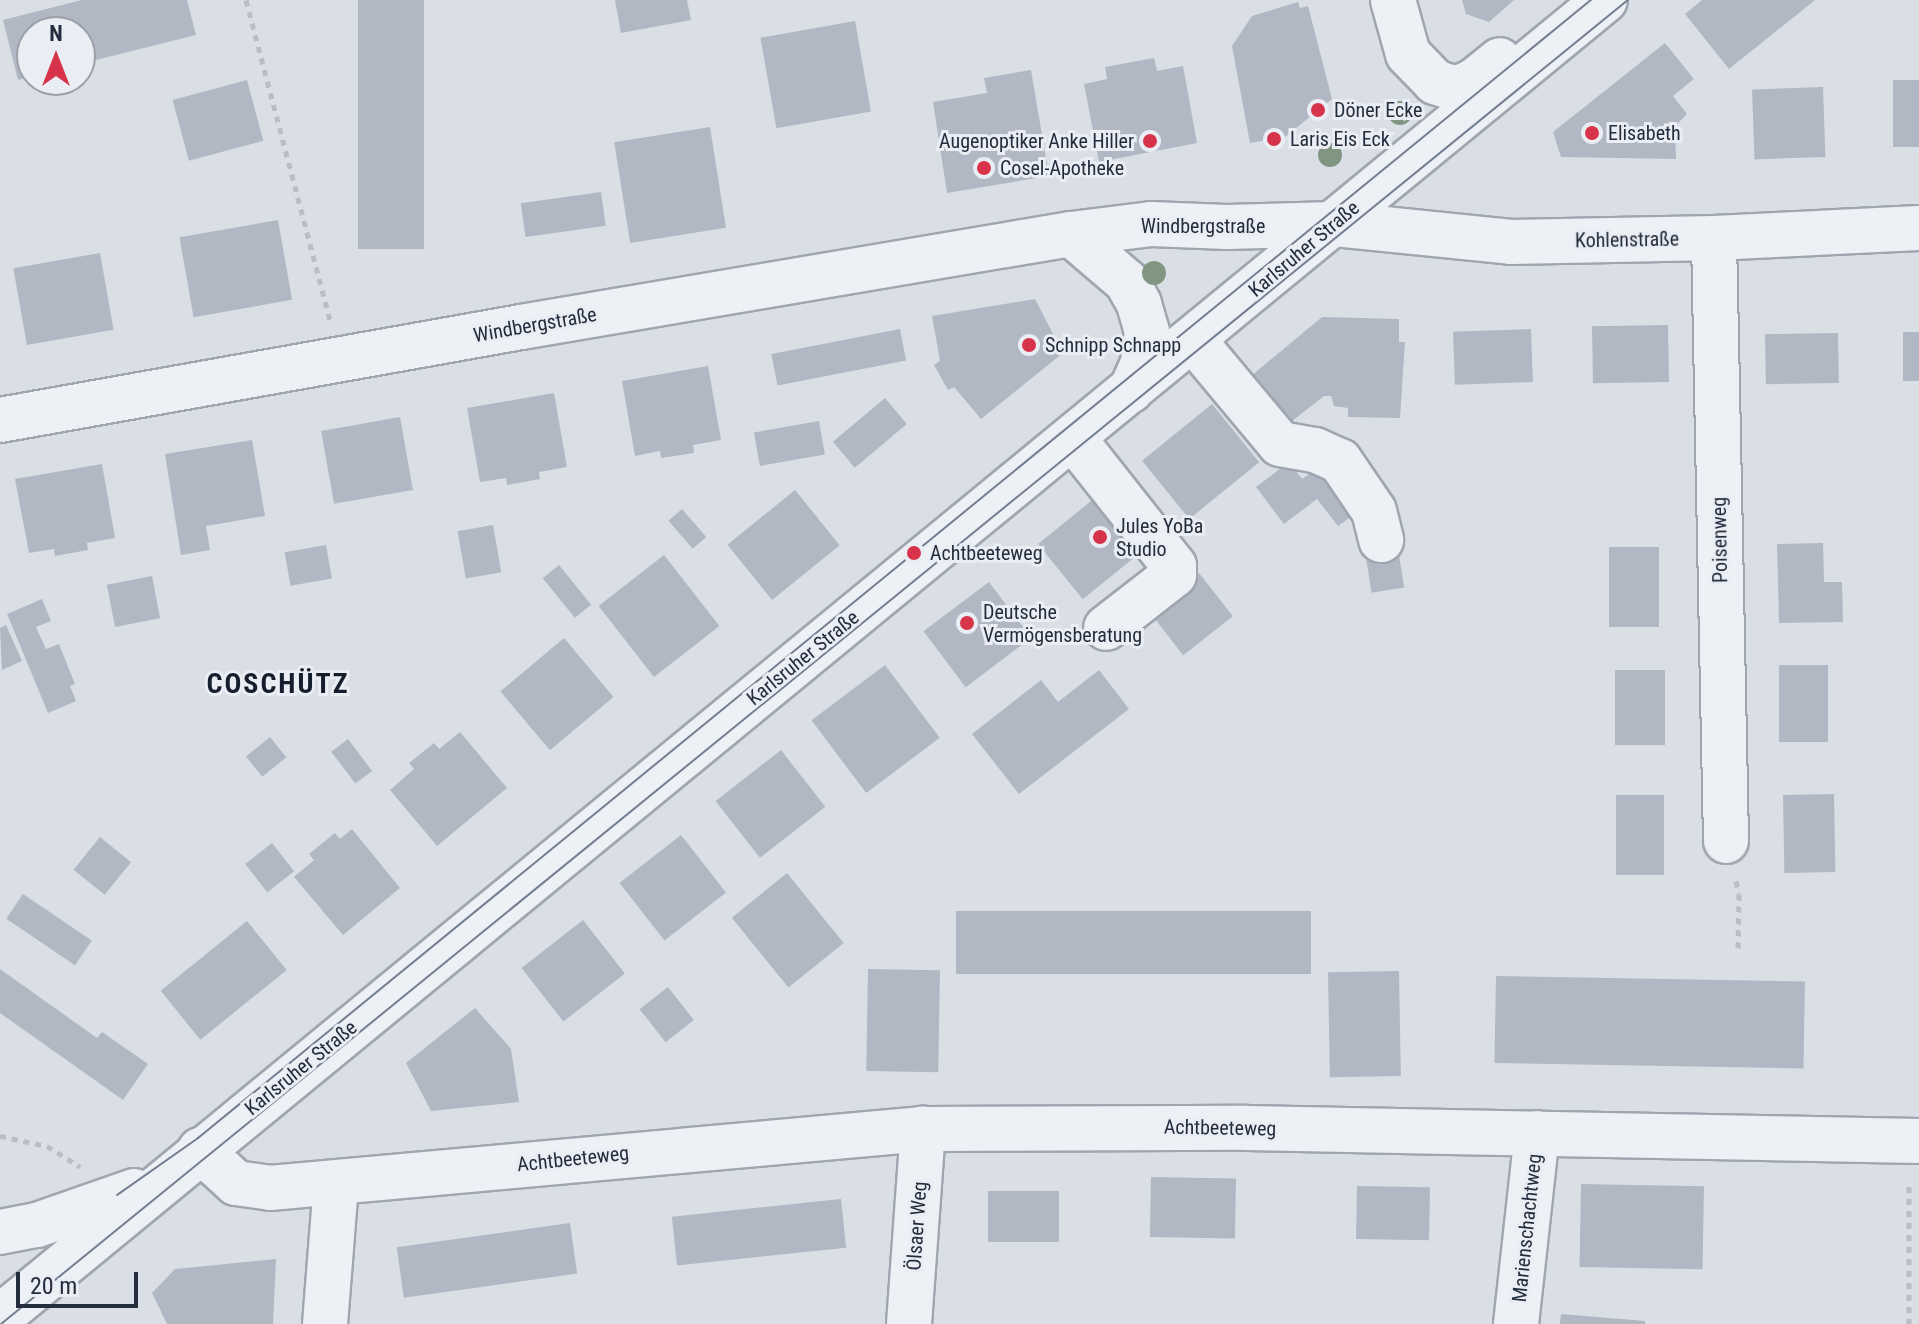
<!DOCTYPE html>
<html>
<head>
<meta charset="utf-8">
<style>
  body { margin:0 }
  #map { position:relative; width:1919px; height:1324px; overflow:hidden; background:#dadfe6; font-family:"Roboto Condensed",sans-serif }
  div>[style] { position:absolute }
  .building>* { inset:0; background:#b1b8c3; transform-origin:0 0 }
  .path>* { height:5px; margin-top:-2.5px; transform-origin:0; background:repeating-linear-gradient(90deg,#b9bdc5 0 6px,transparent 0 12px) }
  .roads { filter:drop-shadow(2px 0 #a0a6b0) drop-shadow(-2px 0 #a0a6b0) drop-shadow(0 2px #a0a6b0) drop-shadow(0 -2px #a0a6b0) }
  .minor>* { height:44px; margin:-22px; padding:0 22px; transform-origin:22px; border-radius:22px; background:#edf0f5 }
  .tram>* { height:2px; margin:-1px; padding:0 1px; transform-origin:1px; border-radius:1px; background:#737e91 }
  .trees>* { width:24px; height:24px; margin:-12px; border-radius:50%; background:#819682 }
  .dots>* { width:22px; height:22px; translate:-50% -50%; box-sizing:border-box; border:4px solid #eaeef4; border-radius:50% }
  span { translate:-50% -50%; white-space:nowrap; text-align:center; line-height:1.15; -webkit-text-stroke:6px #eaeef4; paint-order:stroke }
  .poi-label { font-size:20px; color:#242d3d }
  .left { translate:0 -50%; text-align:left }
  .right { translate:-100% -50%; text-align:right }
  .street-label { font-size:20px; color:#242d3d }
  .district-label { font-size:28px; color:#161e2d; font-weight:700; letter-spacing:2px }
  .north { position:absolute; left:16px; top:16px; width:80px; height:80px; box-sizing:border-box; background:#eaeef4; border:2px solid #9ba1ab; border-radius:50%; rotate:0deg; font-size:22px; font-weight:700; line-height:32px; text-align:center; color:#242d3d }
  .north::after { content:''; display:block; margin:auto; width:28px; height:36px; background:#d7344b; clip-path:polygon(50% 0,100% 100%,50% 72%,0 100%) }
  .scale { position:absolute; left:16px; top:1272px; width:122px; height:36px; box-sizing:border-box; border:4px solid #242d3d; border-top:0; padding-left:10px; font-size:24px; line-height:28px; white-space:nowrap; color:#242d3d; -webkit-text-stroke:6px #eaeef4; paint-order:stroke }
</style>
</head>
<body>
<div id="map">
  <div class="building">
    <div style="clip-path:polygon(82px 0,187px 0,196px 35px,80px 64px,80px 32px,32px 32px,32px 76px,18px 80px,3px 20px)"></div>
    <div style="left:358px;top:0;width:66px;height:249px"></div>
    <div style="clip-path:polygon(615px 0,687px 0,691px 20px,621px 33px)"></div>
    <div style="clip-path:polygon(1462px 0,1514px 0,1489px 22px,1466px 14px)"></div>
    <div style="clip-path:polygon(1702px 0,1815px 0,1729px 69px,1685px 14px)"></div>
    <div style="clip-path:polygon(1298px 2px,1300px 8px,1308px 6px,1332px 99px,1285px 137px,1250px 143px,1232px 46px,1252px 16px)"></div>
    <div style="left:855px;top:21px;width:92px;height:96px;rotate:80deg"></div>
    <div style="clip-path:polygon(1665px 43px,1694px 79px,1673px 96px,1687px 114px,1675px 126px,1676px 159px,1561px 157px,1553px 132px)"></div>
    <div style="clip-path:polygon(1154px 58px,1157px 71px,1183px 66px,1197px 143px,1099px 162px,1084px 84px,1107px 79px,1105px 67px)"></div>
    <div style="clip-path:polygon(1031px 70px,1049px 176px,947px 193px,933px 102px,987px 93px,984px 78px)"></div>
    <div style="left:247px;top:80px;width:63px;height:77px;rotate:75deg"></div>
    <div style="left:1893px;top:80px;width:26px;height:67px"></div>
    <div style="left:1823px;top:87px;width:70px;height:71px;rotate:88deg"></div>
    <div style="left:710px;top:127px;width:102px;height:97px;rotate:81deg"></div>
    <div style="left:601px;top:192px;width:34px;height:81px;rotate:82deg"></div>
    <div style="left:278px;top:220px;width:81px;height:100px;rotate:80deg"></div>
    <div style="left:100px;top:253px;width:78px;height:88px;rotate:80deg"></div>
    <div style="clip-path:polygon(1035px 299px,1063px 353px,981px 419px,954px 387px,948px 390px,934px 365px,940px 361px,932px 316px)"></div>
    <div style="clip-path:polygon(1322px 317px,1399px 319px,1399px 342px,1405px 342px,1400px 418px,1348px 417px,1348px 408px,1334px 406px,1331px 396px,1324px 396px,1282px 429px,1245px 381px)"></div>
    <div style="left:1668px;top:325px;width:57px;height:76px;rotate:89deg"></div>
    <div style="left:900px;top:329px;width:32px;height:131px;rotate:79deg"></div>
    <div style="left:1531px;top:329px;width:53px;height:78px;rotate:88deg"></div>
    <div style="left:1903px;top:332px;width:16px;height:49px"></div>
    <div style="left:1838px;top:333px;width:50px;height:73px;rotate:89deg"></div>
    <div style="clip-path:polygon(708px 366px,721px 440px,693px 445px,694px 453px,661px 458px,660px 451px,635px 456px,622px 381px)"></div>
    <div style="clip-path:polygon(554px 393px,567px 467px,539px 472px,540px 479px,507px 485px,506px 478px,480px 482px,467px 408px)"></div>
    <div style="left:885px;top:398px;width:34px;height:68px;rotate:50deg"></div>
    <div style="left:1212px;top:404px;width:75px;height:90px;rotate:51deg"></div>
    <div style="left:400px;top:417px;width:74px;height:80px;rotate:80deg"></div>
    <div style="left:819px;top:421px;width:34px;height:66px;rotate:80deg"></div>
    <div style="clip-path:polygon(252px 440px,265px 516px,206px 526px,210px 550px,181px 555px,165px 454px)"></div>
    <div style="clip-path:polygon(1289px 462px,1302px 479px,1323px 464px,1359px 511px,1338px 526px,1317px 499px,1284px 524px,1256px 487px)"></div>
    <div style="clip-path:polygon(102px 464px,115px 538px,87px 543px,88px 550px,55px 556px,54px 549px,29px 553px,15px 479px)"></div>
    <div style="left:795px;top:490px;width:71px;height:87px;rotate:51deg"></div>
    <div style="left:1101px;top:493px;width:71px;height:81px;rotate:51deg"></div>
    <div style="left:682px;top:509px;width:37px;height:18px;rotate:49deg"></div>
    <div style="left:493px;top:525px;width:48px;height:36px;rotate:80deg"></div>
    <div style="clip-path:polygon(1823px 543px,1824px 582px,1842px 582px,1843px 622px,1779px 623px,1777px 544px)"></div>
    <div style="left:326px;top:545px;width:34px;height:42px;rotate:80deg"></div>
    <div style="left:1609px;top:547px;width:50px;height:80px"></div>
    <div style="left:664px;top:555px;width:90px;height:83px;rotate:52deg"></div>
    <div style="left:1399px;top:555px;width:33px;height:33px;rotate:81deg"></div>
    <div style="left:559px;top:565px;width:51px;height:21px;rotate:51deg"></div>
    <div style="left:1199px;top:573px;width:55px;height:63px;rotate:52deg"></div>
    <div style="left:152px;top:576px;width:43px;height:46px;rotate:79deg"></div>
    <div style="left:989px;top:582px;width:70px;height:82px;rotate:53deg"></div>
    <div style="clip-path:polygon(42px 599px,51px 621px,36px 627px,46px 649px,59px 644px,75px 684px,70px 686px,76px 701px,48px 713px,7px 614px)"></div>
    <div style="clip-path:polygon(6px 625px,22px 661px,2px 670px,0 628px)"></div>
    <div style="left:564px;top:638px;width:77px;height:83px;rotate:50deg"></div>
    <div style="left:885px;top:665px;width:91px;height:92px;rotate:53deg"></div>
    <div style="left:1779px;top:665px;width:49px;height:77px"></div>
    <div style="clip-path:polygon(1099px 670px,1129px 709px,1019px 794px,972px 734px,1041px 680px,1058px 702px)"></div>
    <div style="left:1615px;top:670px;width:50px;height:75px"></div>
    <div style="clip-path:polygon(460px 732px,507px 788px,437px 846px,390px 790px,414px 769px,409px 763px,434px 743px,439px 749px)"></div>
    <div style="left:270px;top:737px;width:26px;height:31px;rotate:51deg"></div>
    <div style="left:348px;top:739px;width:40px;height:21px;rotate:53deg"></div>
    <div style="left:781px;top:750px;width:72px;height:83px;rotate:52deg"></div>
    <div style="left:1834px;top:794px;width:78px;height:51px;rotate:89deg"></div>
    <div style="left:1616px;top:795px;width:48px;height:80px"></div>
    <div style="clip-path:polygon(352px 829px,400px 888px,343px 935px,294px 877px,314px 860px,309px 854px,335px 833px,340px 839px)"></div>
    <div style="left:681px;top:835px;width:73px;height:78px;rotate:52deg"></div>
    <div style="left:100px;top:837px;width:40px;height:42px;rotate:39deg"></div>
    <div style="left:272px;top:843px;width:36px;height:34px;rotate:52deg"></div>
    <div style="left:787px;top:873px;width:90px;height:71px;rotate:51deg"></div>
    <div style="left:23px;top:894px;width:83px;height:30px;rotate:34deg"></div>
    <div style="left:956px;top:911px;width:355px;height:63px"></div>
    <div style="left:583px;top:920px;width:68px;height:78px;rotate:52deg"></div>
    <div style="left:247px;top:921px;width:63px;height:111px;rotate:51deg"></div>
    <div style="clip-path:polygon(0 969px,97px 1038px,102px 1032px,148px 1064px,123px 1100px,0 1013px)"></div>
    <div style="left:868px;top:969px;width:72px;height:102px;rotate:1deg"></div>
    <div style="left:1399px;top:971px;width:105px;height:71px;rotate:89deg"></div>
    <div style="left:1496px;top:976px;width:309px;height:87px;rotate:1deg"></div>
    <div style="left:668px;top:987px;width:42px;height:36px;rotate:52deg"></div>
    <div style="clip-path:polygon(475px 1008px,511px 1049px,519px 1102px,431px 1111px,406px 1063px)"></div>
    <div style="left:1151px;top:1177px;width:85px;height:60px;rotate:1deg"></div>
    <div style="left:1581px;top:1184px;width:123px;height:83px;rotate:1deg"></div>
    <div style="left:1357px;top:1186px;width:73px;height:53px;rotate:1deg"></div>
    <div style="left:988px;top:1191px;width:71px;height:51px"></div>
    <div style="left:841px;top:1199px;width:49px;height:170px;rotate:84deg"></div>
    <div style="left:570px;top:1223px;width:51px;height:175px;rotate:82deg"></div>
    <div style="clip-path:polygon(276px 1259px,273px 1324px,167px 1324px,152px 1293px,175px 1269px)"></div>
    <div style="clip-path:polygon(1561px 1314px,1645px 1321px,1645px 1324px,1560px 1324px)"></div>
  </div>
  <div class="path">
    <div style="left:246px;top:0;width:331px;rotate:75.3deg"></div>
    <div style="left:1736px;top:881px;width:13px;rotate:77deg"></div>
    <div style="left:1739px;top:894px;width:55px;rotate:91deg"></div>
    <div style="left:0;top:1136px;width:48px;rotate:12deg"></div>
    <div style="left:47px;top:1146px;width:39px;rotate:32deg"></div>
    <div style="left:1909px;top:1324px;width:143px;rotate:-90deg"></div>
  </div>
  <div class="roads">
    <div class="minor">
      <div style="left:1393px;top:0;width:56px;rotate:74.5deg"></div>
      <div style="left:1408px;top:54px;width:39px;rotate:46deg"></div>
      <div style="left:1435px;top:82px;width:22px;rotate:18deg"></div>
      <div style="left:1456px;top:89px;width:20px;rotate:-24deg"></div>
      <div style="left:1474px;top:81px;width:33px;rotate:-39deg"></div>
      <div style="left:1071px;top:234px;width:74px;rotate:40.6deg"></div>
      <div style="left:1127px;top:282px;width:25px;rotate:61deg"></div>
      <div style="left:1139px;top:304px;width:29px;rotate:74deg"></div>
      <div style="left:1147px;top:332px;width:31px;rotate:97deg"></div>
      <div style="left:1143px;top:363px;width:30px;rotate:114deg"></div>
      <div style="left:1714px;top:238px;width:603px;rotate:88.86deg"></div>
      <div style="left:1194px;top:341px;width:134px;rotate:50.1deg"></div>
      <div style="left:1280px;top:444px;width:36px;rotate:10deg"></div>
      <div style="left:1315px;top:450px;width:27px;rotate:24deg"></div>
      <div style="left:1340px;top:461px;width:60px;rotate:55.8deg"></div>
      <div style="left:1374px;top:511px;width:30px;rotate:76deg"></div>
      <div style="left:0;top:420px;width:529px;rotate:-10.12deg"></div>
      <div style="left:521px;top:327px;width:558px;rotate:-9.6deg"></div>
      <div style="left:1071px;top:234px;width:81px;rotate:-7.1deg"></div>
      <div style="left:1151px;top:224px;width:76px;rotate:2.3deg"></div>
      <div style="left:1227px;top:227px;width:108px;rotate:-1.6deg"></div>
      <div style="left:1335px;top:224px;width:177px;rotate:5.8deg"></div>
      <div style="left:1511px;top:242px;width:203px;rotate:-1.1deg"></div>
      <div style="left:1714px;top:238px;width:205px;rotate:-2.8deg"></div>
      <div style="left:1073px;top:438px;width:163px;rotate:51.7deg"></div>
      <div style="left:1174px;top:566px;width:9px;rotate:90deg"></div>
      <div style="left:1174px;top:575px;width:86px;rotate:142.1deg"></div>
      <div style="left:200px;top:1150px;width:49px;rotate:42.5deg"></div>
      <div style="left:236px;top:1183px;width:34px;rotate:8deg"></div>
      <div style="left:270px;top:1188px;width:656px;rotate:-5.16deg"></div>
      <div style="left:923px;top:1129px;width:324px;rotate:-0.2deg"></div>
      <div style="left:1247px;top:1128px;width:672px;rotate:1.11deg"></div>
      <div style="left:0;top:1232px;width:38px;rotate:-11deg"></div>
      <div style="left:37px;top:1225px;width:103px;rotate:-19.3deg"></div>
      <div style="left:0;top:1317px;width:2076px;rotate:-39.37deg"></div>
      <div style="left:325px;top:1324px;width:140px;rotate:-85.5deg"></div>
      <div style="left:909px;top:1324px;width:196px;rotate:-85.9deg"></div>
      <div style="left:1516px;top:1324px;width:192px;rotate:-83.7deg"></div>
    </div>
  </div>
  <div class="tram">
    <div style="left:117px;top:1195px;width:99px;rotate:-35.1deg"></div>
    <div style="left:198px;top:1138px;width:1799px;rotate:-39.25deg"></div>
    <div style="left:1px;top:1324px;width:2098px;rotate:-39.14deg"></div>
  </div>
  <div class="trees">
    <div style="left:1400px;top:113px"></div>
    <div style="left:1330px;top:155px"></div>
    <div style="left:1154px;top:273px"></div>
  </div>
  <div class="dots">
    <div style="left:1318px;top:110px;background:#d7344b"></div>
    <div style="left:1592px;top:133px;background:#d7344b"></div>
    <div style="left:1274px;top:139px;background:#d7344b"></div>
    <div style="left:1150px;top:141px;background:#d7344b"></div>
    <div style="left:984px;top:168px;background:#d7344b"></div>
    <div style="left:1029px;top:345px;background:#d7344b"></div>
    <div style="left:1100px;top:537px;background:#d7344b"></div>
    <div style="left:914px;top:553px;background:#d7344b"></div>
    <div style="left:967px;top:623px;background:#d7344b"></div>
  </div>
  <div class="poi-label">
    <span class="left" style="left:1334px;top:110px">Döner Ecke</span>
    <span class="left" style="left:1608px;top:133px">Elisabeth</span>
    <span class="left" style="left:1290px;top:139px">Laris Eis Eck</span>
    <span class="right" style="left:1134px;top:141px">Augenoptiker Anke Hiller</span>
    <span class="left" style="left:1000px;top:168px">Cosel-Apotheke</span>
    <span class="left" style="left:1045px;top:345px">Schnipp Schnapp</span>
    <span class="left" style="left:1116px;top:538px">Jules YoBa<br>Studio</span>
    <span class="left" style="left:930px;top:553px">Achtbeeteweg</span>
    <span class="left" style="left:983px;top:624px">Deutsche<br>Vermögensberatung</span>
  </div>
  <div class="street-label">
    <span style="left:1203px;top:226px">Windbergstraße</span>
    <span style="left:1627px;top:240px;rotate:-1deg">Kohlenstraße</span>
    <span style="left:1304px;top:249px;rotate:-40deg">Karlsruher Straße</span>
    <span style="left:535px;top:325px;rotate:-10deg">Windbergstraße</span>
    <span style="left:1720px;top:540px;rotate:-91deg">Poisenweg</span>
    <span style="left:803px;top:658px;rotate:-39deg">Karlsruher Straße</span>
    <span style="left:301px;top:1068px;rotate:-39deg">Karlsruher Straße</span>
    <span style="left:1220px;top:1128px;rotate:1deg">Achtbeeteweg</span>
    <span style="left:573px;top:1159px;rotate:-6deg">Achtbeeteweg</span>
    <span style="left:917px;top:1226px;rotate:-86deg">Ölsaer Weg</span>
    <span style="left:1527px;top:1228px;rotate:-84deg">Marienschachtweg</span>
  </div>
  <div class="district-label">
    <span style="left:278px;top:684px">COSCHÜTZ</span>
  </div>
  <div class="north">N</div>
  <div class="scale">20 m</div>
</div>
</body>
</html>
